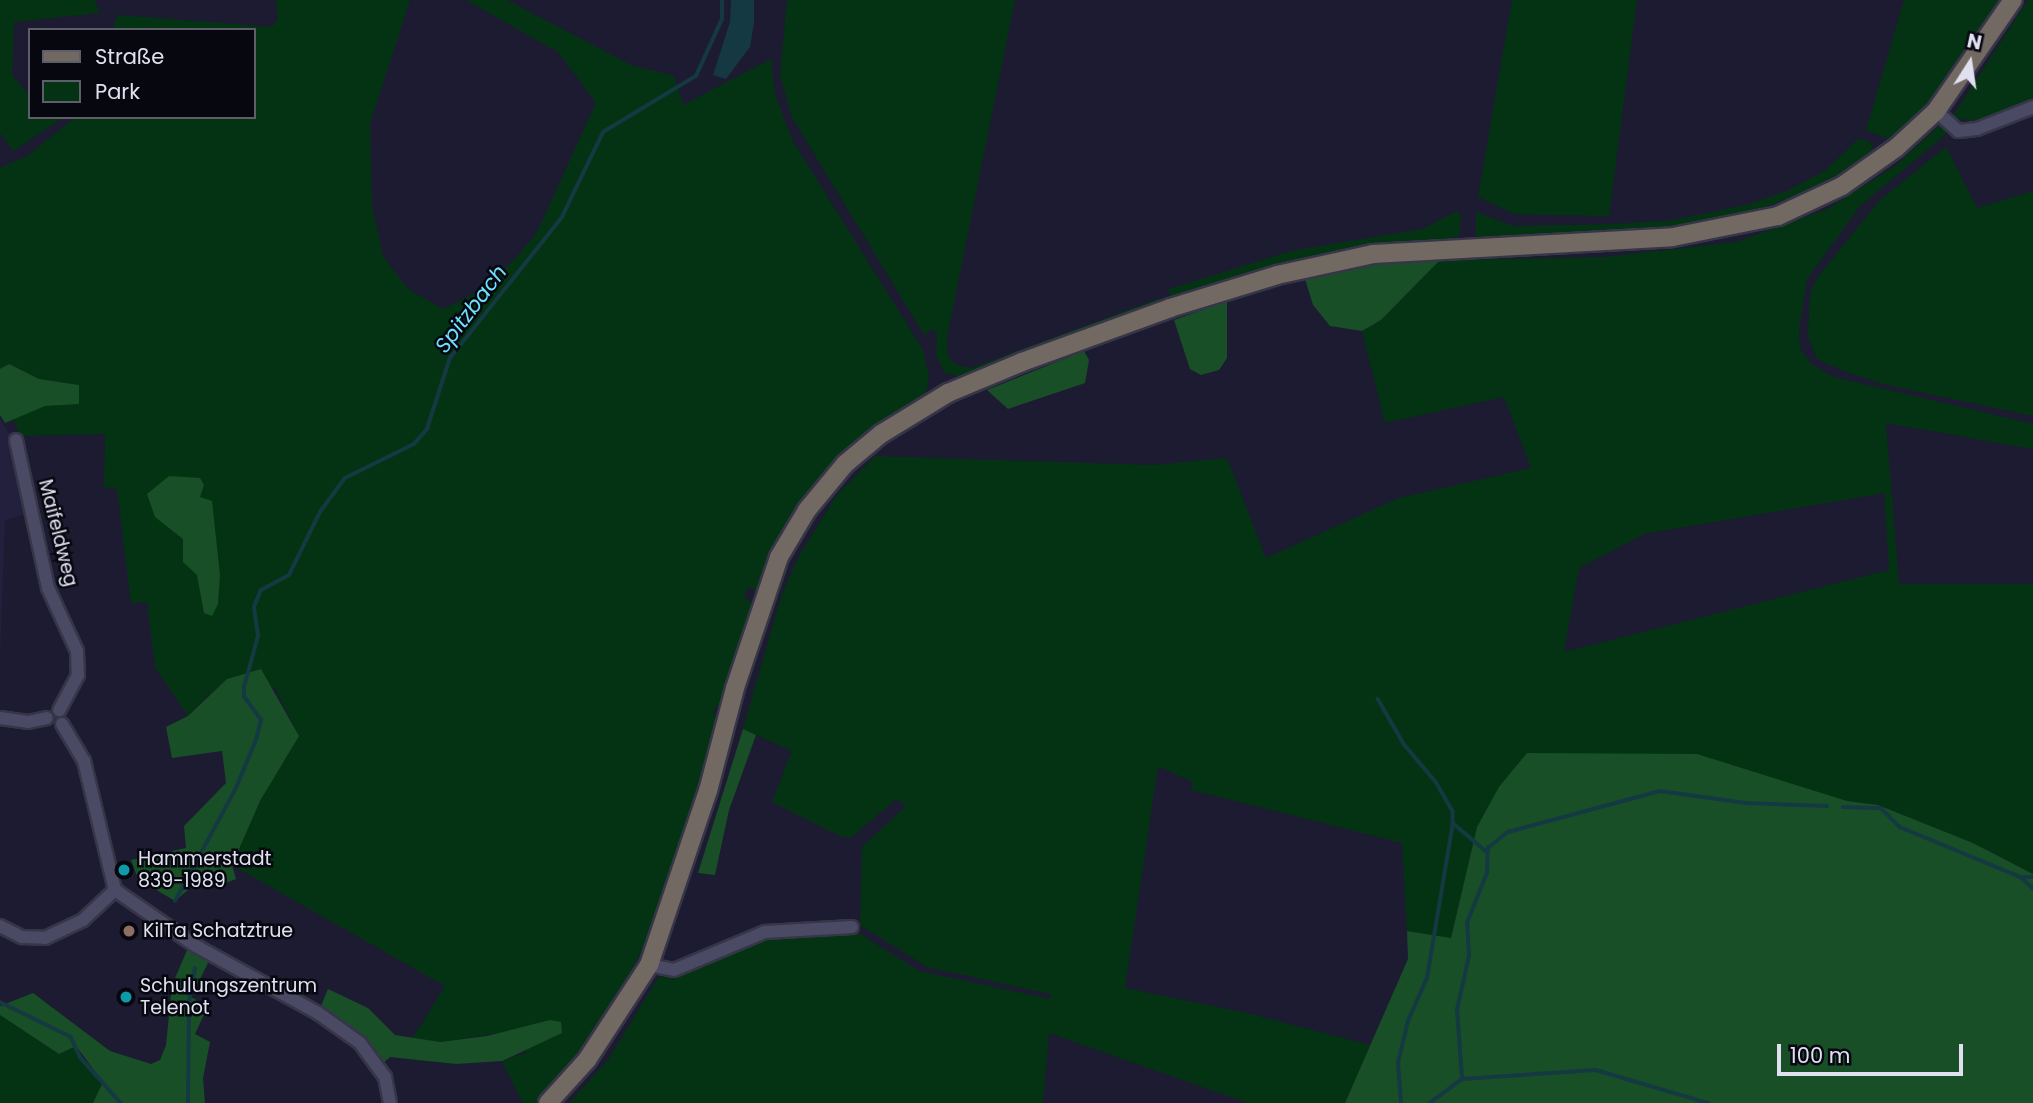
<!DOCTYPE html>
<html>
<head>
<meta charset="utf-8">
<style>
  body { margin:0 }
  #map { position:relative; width:2033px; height:1103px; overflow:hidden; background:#1c1b31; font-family:Poppins,sans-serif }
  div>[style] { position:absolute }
  .built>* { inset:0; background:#22203d }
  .green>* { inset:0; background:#043313 }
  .forest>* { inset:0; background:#184f27 }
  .water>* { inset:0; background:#153942 }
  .stream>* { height:3.5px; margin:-1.75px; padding:0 1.75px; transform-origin:1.75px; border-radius:1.75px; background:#153942 }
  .roads { filter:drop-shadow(2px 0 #373548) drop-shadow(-2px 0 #373548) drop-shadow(0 2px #373548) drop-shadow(0 -2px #373548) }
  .street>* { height:12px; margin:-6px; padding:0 6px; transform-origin:6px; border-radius:6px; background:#4a4a64 }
  .secondary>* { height:18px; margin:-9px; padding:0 9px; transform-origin:9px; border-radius:9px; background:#716962 }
  .dots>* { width:19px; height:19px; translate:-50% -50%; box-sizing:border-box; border:4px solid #070710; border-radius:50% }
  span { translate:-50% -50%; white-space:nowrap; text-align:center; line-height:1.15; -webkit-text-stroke:5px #070710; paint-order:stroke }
  .street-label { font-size:19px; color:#e0e0f0 }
  .poi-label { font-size:19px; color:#e0e0f0 }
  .left { translate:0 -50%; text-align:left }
  .water-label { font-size:21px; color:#6de1fe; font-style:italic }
  .legend { position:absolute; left:28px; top:28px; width:228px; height:91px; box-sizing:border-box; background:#070710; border:2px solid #5e5e6a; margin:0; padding:9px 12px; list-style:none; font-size:21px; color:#e0e0f0 }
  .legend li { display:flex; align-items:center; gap:14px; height:35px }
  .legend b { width:35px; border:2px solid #5e5e6a }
  .north { position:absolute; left:1935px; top:28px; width:70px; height:70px; -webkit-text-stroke:5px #070710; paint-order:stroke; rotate:12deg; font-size:19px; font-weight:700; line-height:28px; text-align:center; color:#e0e0f0 }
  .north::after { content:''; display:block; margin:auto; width:24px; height:32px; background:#e0e0f0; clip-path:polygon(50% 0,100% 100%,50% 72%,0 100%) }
  .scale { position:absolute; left:1777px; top:1044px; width:186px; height:32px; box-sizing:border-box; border:4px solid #e0e0f0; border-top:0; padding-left:9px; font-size:21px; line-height:24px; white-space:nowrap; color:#e0e0f0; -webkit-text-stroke:5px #070710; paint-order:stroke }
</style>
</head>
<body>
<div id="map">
  <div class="built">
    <div style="clip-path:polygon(0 419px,14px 441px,31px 513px,5px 520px,0 661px)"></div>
  </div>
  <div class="green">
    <div style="clip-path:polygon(0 0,95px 0,99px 13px,14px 22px,12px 75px,30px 97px,30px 117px,64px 117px,13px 151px,0 133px)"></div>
    <div style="clip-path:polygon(276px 0,410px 0,370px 124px,372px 206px,383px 256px,408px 289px,443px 309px,473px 294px,511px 263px,536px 234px,596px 103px,558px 52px,466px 0,507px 0,631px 65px,674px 76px,683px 105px,771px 59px,775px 94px,792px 140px,923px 350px,929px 377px,926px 394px,872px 427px,831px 463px,779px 537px,758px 590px,747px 588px,744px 597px,754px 603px,725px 703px,716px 706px,713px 713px,721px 718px,685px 843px,644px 955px,640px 953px,620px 999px,591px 1046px,538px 1103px,523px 1103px,502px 1061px,526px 1053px,518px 1030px,440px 1042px,413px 1038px,445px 986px,232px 865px,260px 801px,299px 736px,275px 688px,209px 694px,188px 716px,155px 667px,147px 602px,131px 603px,117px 489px,104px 487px,105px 434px,20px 436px,13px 418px,45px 406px,79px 404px,79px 385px,39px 379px,9px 364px,0 369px,0 168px,27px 156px,76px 117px,254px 117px,254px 30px,112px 30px,118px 15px,272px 27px,278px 18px)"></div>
    <div style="clip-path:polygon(787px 0,1015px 0,947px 337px,948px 355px,956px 365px,971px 368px,1159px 298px,1162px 302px,962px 377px,945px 373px,936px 355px,937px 333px,932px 329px,924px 335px,792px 117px,780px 75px)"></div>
    <div style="clip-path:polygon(1512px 0,1637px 0,1609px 216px,1515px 214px,1478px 197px)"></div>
    <div style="clip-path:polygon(1904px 0,2001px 0,1968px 54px,1930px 102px,1891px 140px,1866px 130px)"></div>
    <div style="clip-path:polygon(2028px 0,2033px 0,2033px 104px,1978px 122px,1952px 117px)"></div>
    <div style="clip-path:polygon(evenodd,1942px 123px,1947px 128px,1945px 135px,1860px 206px,1807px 279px,1799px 329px,1800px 348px,1811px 364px,1834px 377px,2033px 424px,2033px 449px,1886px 423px,1899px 584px,2033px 584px,2033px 874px,1973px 843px,1878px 805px,1847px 801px,1477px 827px,1451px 938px,1407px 931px,1402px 843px,1191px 790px,1193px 782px,1158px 766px,1125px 988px,1247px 1013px,1370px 1045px,1345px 1103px,1248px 1103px,1049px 1033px,1043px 1103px,569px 1103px,608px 1060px,658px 978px,714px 959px,754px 937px,857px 932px,919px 971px,1051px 999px,1050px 994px,927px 967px,860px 925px,862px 847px,906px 806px,896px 799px,852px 837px,842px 837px,772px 802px,792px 751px,743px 729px,781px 597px,799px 556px,836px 496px,875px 456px,1152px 465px,1227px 458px,1266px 558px,1399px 498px,1531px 468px,1504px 397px,1385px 423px,1362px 331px,1381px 320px,1440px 260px,1604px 257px,1736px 242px,1827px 209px,1895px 166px,1942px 123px,1884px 493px,1889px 570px,1564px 652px,1579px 568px,1644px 534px,1884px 493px)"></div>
    <div style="clip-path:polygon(1858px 139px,1869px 141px,1876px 153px,1843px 175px,1754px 212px,1700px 224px,1636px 231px,1476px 237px,1476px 212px,1513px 226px,1616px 224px,1674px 220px,1750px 204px,1789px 190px,1826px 170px)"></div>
    <div style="clip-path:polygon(1946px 147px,1977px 208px,2033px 191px,2033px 416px,1882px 384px,1844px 371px,1817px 359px,1808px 336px,1810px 293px,1817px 278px,1880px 200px)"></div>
    <div style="clip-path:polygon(1457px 211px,1461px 217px,1459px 237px,1293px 261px,1171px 300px,1169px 289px,1291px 251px,1423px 229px)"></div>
    <div style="clip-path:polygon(1078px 346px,925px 415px,858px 462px,828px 495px,792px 556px,748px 685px,745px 684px,789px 554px,827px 493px,858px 459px,899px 428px,952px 398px)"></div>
    <div style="clip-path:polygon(743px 693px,718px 794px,664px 953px,661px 952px,715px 793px)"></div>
    <div style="clip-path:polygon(648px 979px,612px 1041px,556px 1103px)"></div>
    <div style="clip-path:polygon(0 1015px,59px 1054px,73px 1047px,102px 1086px,93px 1103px,0 1103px)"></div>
  </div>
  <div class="forest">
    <div style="clip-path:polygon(1440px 260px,1381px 320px,1362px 331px,1330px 326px,1313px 305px,1305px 279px,1360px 264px)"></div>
    <div style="clip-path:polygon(1227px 301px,1227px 358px,1219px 370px,1201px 375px,1190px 369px,1174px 320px)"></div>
    <div style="clip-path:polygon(1084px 351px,1089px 360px,1085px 383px,1008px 409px,987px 390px)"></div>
    <div style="clip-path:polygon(9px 364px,39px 379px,79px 385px,79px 404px,45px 406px,5px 423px,0 415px,0 369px)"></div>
    <div style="clip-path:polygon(169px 476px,200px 478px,204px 485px,200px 497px,212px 501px,220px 575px,218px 604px,212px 616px,204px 613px,197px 575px,183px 562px,183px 539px,155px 517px,147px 494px)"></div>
    <div style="clip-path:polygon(261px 669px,299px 736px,260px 801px,232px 865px,236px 879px,216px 887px,201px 879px,175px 901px,138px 879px,131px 860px,186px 848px,184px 826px,226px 783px,222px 751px,172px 758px,166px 727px,188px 716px,227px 679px)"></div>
    <div style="clip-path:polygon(743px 729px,756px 735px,729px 810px,715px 875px,698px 873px)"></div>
    <div style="clip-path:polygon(1527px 753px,1697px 754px,1847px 801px,1878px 805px,1973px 843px,2033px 874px,2033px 1103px,1345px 1103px,1408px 959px,1407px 931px,1451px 938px,1477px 827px,1499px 787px)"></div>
    <div style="clip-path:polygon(188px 948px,210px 959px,191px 997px,208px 1006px,195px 1034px,210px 1042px,203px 1078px,205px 1103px,93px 1103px,103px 1082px,76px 1046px,59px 1054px,0 1015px,0 1006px,33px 993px,110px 1051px,151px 1064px,160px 1060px,166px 1045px,172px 985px)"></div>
    <div style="clip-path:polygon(328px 989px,368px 1008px,395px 1035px,440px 1042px,487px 1036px,550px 1020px,561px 1022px,562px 1033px,502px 1061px,456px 1064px,390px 1057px,379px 1067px,318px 1013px)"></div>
  </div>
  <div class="water">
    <div style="clip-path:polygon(731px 0,754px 0,754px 23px,750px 47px,726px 79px,713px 75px,730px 22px)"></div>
  </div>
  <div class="stream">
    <div style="left:1378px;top:699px;width:52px;rotate:60deg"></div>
    <div style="left:1404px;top:744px;width:50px;rotate:49.9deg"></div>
    <div style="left:1436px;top:782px;width:34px;rotate:60deg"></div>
    <div style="left:1453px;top:812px;width:11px;rotate:90deg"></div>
    <div style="left:1453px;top:823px;width:45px;rotate:40.5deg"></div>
    <div style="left:1843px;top:807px;width:38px;rotate:2deg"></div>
    <div style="left:1881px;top:808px;width:27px;rotate:45deg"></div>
    <div style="left:1900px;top:827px;width:131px;rotate:22.5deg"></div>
    <div style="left:2021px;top:877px;width:16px;rotate:43deg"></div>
    <div style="left:2023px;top:877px;width:10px"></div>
    <div style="left:175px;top:901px;width:128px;rotate:-61.6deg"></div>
    <div style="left:236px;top:788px;width:52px;rotate:-67.4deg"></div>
    <div style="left:256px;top:740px;width:21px;rotate:-76deg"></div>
    <div style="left:261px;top:720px;width:29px;rotate:-126deg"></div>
    <div style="left:244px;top:697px;width:10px;rotate:-90deg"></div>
    <div style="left:244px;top:687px;width:53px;rotate:-74.6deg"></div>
    <div style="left:258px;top:636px;width:29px;rotate:-98deg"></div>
    <div style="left:254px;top:607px;width:18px;rotate:-68deg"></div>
    <div style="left:261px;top:590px;width:32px;rotate:-28deg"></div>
    <div style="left:289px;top:575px;width:70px;rotate:-63.8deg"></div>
    <div style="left:320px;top:512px;width:42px;rotate:-53.7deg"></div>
    <div style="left:345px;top:478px;width:77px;rotate:-26.2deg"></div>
    <div style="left:414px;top:444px;width:20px;rotate:-49deg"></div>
    <div style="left:427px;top:429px;width:75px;rotate:-72.1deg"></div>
    <div style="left:450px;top:358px;width:180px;rotate:-51.5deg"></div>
    <div style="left:562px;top:217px;width:94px;rotate:-64.2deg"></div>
    <div style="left:603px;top:132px;width:109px;rotate:-31.1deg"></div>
    <div style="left:696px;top:76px;width:63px;rotate:-65.5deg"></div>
    <div style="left:722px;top:19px;width:19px;rotate:-90deg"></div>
    <div style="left:0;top:1002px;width:79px;rotate:26.2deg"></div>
    <div style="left:71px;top:1037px;width:23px;rotate:65deg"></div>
    <div style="left:81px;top:1058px;width:60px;rotate:48.4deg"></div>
    <div style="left:1462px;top:1079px;width:134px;rotate:-3.8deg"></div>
    <div style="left:1596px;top:1070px;width:117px;rotate:16.4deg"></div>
    <div style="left:188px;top:1103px;width:101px;rotate:-89.4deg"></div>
    <div style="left:189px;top:1002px;width:34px;rotate:-80deg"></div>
    <div style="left:1401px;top:1103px;width:40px;rotate:-94.3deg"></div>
    <div style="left:1398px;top:1063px;width:43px;rotate:-76.6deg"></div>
    <div style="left:1408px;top:1021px;width:47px;rotate:-66.2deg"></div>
    <div style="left:1427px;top:978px;width:157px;rotate:-80.5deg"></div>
    <div style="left:1430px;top:1103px;width:40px;rotate:-37deg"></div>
    <div style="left:1462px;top:1079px;width:69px;rotate:-94.1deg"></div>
    <div style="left:1457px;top:1010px;width:55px;rotate:-77.5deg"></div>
    <div style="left:1469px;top:956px;width:33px;rotate:-93deg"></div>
    <div style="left:1467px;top:923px;width:54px;rotate:-68.2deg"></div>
    <div style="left:1487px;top:873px;width:25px;rotate:-88deg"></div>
    <div style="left:1488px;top:848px;width:26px;rotate:-39deg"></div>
    <div style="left:1508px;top:832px;width:157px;rotate:-15.1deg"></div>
    <div style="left:1660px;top:791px;width:87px;rotate:7.9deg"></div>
    <div style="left:1746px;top:803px;width:81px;rotate:2.1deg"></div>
  </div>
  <div class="roads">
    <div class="street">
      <div style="left:1936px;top:111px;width:30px;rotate:42deg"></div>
      <div style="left:1958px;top:131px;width:19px;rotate:-6deg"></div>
      <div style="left:1977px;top:129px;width:60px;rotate:-21.4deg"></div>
      <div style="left:16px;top:440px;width:151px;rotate:77.8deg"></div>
      <div style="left:48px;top:588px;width:69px;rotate:65.3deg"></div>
      <div style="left:77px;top:651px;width:24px;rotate:88deg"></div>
      <div style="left:78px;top:675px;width:40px;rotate:118deg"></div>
      <div style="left:0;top:718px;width:28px;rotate:8deg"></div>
      <div style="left:28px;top:722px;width:19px;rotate:-12deg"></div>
      <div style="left:62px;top:724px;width:43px;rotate:59.3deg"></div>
      <div style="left:84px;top:761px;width:133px;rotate:76.5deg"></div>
      <div style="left:115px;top:890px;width:98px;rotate:34.7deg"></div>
      <div style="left:196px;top:946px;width:139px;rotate:28.8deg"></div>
      <div style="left:318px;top:1013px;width:52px;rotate:35.5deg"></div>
      <div style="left:360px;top:1043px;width:42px;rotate:53.7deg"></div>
      <div style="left:385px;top:1077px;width:26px;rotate:79deg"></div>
      <div style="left:0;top:926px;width:25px;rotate:27deg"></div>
      <div style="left:22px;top:937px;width:23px;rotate:2deg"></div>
      <div style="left:45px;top:938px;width:42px;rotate:-25.3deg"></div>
      <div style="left:83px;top:920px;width:44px;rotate:-43.2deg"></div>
      <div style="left:649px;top:965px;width:25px;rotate:11deg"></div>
      <div style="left:674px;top:970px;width:99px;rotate:-22.7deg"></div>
      <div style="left:765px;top:932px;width:87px;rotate:-3.3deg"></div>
    </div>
    <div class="secondary">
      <div style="left:548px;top:1103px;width:58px;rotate:-47.8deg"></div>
      <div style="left:587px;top:1060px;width:113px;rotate:-56.9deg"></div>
      <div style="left:649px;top:965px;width:184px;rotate:-71.3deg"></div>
      <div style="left:708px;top:791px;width:106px;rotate:-75.3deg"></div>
      <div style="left:735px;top:688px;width:138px;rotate:-71.4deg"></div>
      <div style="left:779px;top:557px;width:55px;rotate:-59.2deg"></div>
      <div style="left:807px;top:510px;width:60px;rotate:-50.4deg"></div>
      <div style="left:845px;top:464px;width:47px;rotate:-39.8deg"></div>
      <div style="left:881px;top:434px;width:79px;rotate:-31.5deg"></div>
      <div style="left:948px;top:393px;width:80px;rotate:-22.7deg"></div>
      <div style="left:1022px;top:362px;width:158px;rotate:-20deg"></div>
      <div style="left:1170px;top:308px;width:112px;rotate:-17.1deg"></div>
      <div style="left:1277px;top:275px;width:98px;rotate:-12.3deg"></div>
      <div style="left:1373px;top:254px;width:300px;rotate:-3.2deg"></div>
      <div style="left:1673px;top:237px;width:107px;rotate:-11.3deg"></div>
      <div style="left:1778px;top:216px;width:71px;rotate:-25.1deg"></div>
      <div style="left:1842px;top:186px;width:67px;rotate:-35.3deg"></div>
      <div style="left:1897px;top:147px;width:53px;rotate:-42.7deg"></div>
      <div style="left:1936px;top:111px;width:135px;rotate:-55.3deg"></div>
    </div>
  </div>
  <div class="dots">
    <div style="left:124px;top:870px;background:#0f9aa8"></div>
    <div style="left:129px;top:931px;background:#8d6e63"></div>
    <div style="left:126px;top:997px;background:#0f9aa8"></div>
  </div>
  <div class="street-label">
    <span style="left:58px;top:533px;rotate:76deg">Maifeldweg</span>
  </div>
  <div class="poi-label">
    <span class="left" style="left:138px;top:870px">Hammerstadt<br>839-1989</span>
    <span class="left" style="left:143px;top:931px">KiITa Schatztrue</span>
    <span class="left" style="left:140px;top:997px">Schulungszentrum<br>Telenot</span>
  </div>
  <div class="water-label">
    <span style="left:471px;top:309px;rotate:-53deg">Spitzbach</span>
  </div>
  <ul class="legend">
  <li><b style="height:9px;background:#716962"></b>Straße</li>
  <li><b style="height:19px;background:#043313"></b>Park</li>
  </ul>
  <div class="north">N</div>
  <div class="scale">100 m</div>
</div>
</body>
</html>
